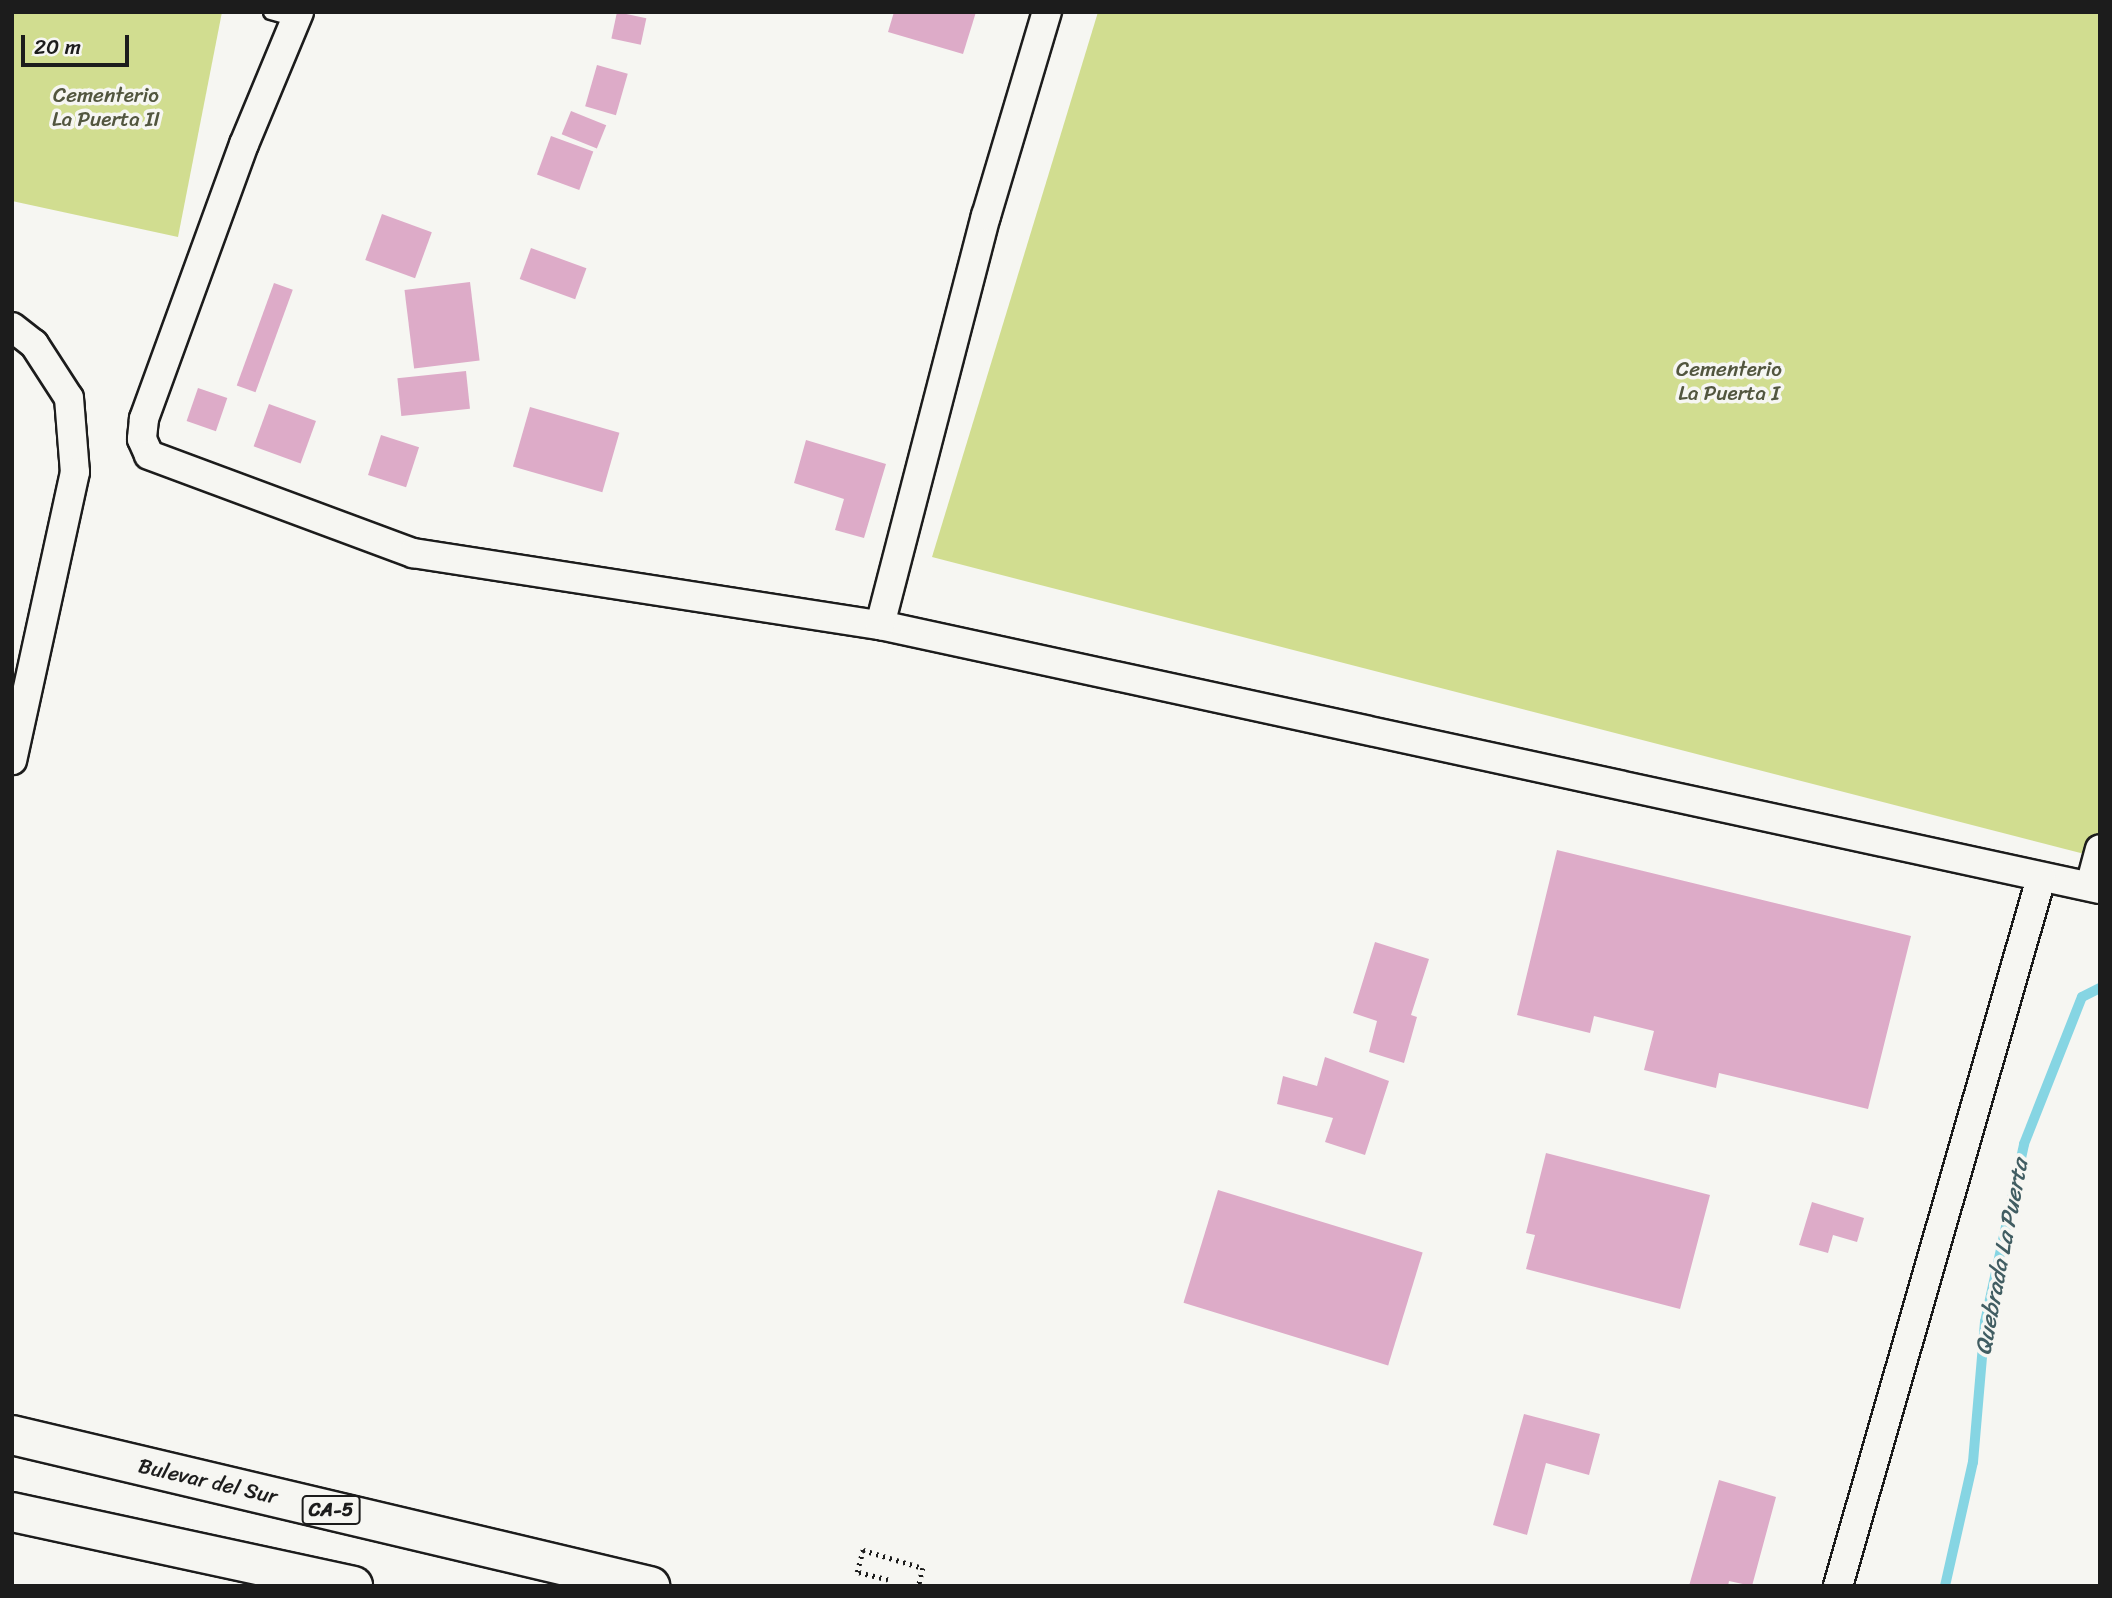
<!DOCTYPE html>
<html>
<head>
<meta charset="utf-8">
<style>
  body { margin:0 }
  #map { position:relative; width:2112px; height:1598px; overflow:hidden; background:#f6f6f2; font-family:Sriracha,sans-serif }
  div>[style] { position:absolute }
  .green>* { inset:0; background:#d1dd90 }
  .stream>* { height:10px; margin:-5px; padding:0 5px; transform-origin:5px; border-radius:5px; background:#86d5e3 }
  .building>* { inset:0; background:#ddabc8; transform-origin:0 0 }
  .path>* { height:4.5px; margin-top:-2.25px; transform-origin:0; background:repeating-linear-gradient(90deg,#1c1c1c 0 2px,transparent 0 7px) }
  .roads { filter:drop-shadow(2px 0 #1c1c1c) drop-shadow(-2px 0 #1c1c1c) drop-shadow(0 2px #1c1c1c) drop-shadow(0 -2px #1c1c1c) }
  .lane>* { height:14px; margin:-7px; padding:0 7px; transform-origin:7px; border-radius:7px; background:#f6f6f2 }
  .street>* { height:28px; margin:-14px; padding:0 14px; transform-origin:14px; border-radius:14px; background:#f6f6f2 }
  .highway>* { height:38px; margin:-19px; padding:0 19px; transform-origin:19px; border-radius:19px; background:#f6f6f2 }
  span { translate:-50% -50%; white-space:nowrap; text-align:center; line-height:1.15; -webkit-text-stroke:7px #f6f6f2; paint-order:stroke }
  .shield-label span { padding:2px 5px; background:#f6f6f2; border:2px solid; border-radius:5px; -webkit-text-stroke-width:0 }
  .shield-label { font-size:19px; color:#1c1c1c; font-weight:700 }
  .park-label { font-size:21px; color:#52563f }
  .street-label { font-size:21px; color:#1c1c1c }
  .water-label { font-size:23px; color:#415d62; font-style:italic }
  .frame { position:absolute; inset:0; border:14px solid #1c1c1c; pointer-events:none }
  .scale { position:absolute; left:21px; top:35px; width:108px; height:32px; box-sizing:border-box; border:4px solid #1c1c1c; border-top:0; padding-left:9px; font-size:21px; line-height:24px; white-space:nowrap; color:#1c1c1c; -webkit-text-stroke:5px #f6f6f2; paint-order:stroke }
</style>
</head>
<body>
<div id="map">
  <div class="green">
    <div style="clip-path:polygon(12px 12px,222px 12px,178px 237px,12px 201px)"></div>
    <div style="clip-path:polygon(1098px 12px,2100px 12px,2100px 858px,932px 557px)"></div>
  </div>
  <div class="stream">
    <div style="left:1945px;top:1586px;width:127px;rotate:-77.3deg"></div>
    <div style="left:1973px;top:1462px;width:141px;rotate:-85.1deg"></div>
    <div style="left:1985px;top:1322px;width:182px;rotate:-77.6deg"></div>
    <div style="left:2024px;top:1144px;width:158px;rotate:-68.5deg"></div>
    <div style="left:2082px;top:997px;width:20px;rotate:-27deg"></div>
  </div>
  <div class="building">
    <div style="left:617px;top:12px;width:30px;height:27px;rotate:12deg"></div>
    <div style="clip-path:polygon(894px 12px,976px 12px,963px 54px,888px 32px)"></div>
    <div style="left:597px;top:65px;width:32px;height:43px;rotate:16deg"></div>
    <div style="left:571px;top:111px;width:38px;height:25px;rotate:22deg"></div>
    <div style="left:551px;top:136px;width:45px;height:41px;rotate:20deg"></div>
    <div style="left:382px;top:214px;width:53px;height:49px;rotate:20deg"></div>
    <div style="left:531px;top:248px;width:59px;height:33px;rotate:20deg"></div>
    <div style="left:470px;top:282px;width:79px;height:66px;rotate:83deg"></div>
    <div style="left:274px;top:283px;width:20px;height:109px;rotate:20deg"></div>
    <div style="left:466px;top:371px;width:38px;height:69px;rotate:84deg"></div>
    <div style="left:198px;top:388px;width:31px;height:35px;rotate:19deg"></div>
    <div style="left:269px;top:404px;width:50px;height:45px;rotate:20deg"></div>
    <div style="left:530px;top:407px;width:93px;height:62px;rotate:16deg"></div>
    <div style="left:381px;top:435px;width:40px;height:42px;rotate:18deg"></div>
    <div style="clip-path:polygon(806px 440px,886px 464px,864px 538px,835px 530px,844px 499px,794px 483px)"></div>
    <div style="clip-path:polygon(1557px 850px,1911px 936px,1868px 1109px,1719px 1073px,1716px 1088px,1644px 1070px,1654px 1031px,1594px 1016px,1590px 1033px,1517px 1015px)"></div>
    <div style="clip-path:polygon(1375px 942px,1429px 959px,1411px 1015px,1417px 1017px,1404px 1063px,1369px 1052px,1377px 1021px,1353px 1013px)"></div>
    <div style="clip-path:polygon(1325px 1057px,1389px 1081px,1365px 1155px,1325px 1142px,1333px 1118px,1277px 1104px,1283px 1076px,1317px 1086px)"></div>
    <div style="clip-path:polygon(1546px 1153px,1710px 1195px,1680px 1309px,1526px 1269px,1535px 1235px,1526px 1233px)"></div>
    <div style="left:1218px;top:1190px;width:214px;height:118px;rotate:17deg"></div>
    <div style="clip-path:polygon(1812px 1202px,1864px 1218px,1857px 1242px,1833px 1235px,1828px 1253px,1799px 1245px)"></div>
    <div style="clip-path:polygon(1524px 1414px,1600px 1434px,1589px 1475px,1546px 1463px,1527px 1535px,1493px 1525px)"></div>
    <div style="clip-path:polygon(1719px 1480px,1776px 1497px,1752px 1586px,1729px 1581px,1728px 1586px,1689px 1586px)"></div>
  </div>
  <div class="path">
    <div style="left:886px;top:1586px;width:6px;rotate:-72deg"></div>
    <div style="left:888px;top:1580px;width:32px;rotate:-166deg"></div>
    <div style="left:857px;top:1572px;width:23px;rotate:-75deg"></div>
    <div style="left:863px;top:1550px;width:63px;rotate:16.7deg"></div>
    <div style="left:923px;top:1568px;width:18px;rotate:103deg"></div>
  </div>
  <div class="roads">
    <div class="lane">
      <div style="left:271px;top:12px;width:25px;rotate:16deg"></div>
    </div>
    <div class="street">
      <div style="left:299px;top:12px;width:143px;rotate:112.6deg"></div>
      <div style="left:244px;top:144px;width:293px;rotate:110deg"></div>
      <div style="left:144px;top:419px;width:20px;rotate:96deg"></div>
      <div style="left:142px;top:439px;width:17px;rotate:66deg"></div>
      <div style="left:149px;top:455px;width:282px;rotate:20.4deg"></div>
      <div style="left:413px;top:553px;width:473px;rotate:8.8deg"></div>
      <div style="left:880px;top:625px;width:1248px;rotate:12.21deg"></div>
      <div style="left:12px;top:327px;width:28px;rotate:38deg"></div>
      <div style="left:34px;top:344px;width:64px;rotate:57.1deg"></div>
      <div style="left:69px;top:398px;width:74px;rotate:85.4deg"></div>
      <div style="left:75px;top:472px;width:295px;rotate:102.3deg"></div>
      <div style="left:880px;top:625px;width:423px;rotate:-75.5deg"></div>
      <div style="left:986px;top:216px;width:213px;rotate:-73.4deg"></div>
      <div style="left:2090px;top:886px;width:38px;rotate:-75deg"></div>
      <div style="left:1838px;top:1586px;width:737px;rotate:-74deg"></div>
    </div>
    <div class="highway">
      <div style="left:12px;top:1435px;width:656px;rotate:13.32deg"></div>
      <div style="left:12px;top:1512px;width:349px;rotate:12.2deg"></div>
    </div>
  </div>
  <div class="shield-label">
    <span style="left:331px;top:1510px">CA-5</span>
  </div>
  <div class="park-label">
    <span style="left:106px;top:107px">Cementerio<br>La Puerta II</span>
    <span style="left:1729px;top:381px">Cementerio<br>La Puerta I</span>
  </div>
  <div class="street-label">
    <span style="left:208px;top:1481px;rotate:13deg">Bulevar del Sur</span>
  </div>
  <div class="water-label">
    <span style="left:2002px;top:1257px;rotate:-79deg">Quebrada La Puerta</span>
  </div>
  <div class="frame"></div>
  <div class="scale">20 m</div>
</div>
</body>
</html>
